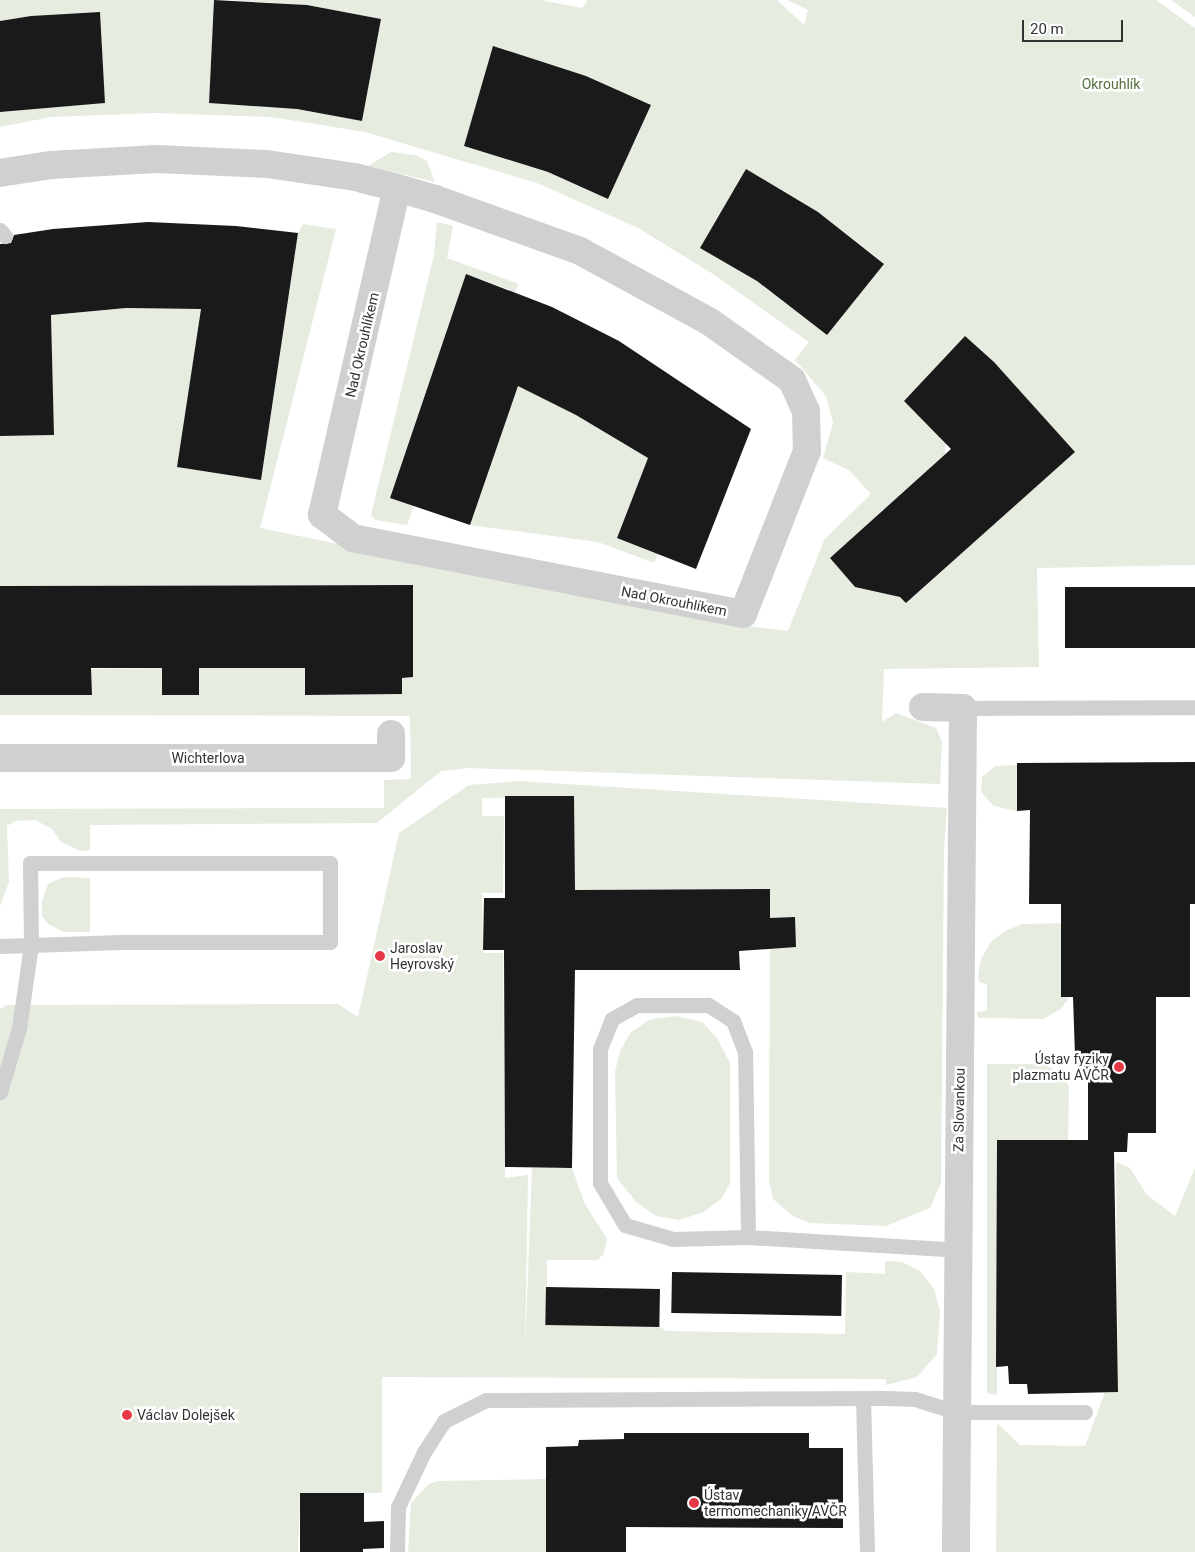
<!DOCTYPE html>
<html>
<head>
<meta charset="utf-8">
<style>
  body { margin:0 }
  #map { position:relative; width:1195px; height:1552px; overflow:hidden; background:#fff; font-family:Roboto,sans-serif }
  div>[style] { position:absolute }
  .green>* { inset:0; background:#e6ecdf }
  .building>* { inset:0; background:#1a1a1a; transform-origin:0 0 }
  .service>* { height:15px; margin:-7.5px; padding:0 7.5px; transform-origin:7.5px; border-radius:7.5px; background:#d0d0d0 }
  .minor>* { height:28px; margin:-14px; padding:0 14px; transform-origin:14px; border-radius:14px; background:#d0d0d0 }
  .dots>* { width:14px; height:14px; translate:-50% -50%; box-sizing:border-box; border:2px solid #fff; border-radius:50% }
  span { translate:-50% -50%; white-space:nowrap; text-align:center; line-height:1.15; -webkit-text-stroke:5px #fff; paint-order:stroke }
  .park-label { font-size:14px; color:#56703f }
  .street-label { font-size:14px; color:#333 }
  .poi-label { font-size:14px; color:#333 }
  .left { translate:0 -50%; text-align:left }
  .right { translate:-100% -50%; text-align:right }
  .scale { position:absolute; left:1022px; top:20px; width:101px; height:22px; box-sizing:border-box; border:2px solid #333; border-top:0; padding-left:6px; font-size:15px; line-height:18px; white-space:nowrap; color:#333; -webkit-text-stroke:4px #fff; paint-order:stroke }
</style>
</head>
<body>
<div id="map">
  <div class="green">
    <div style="clip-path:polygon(evenodd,0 0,214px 0,209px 103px,297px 109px,362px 121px,381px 19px,307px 5px,229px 0,540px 0,582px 8px,588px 0,777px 0,804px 25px,808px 10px,787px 0,1156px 0,1195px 28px,1195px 565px,1037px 568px,1039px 667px,884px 669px,882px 722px,896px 713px,936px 728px,942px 742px,940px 784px,468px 768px,441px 771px,377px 823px,90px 825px,90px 850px,81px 851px,61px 842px,52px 829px,35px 820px,15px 821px,7px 826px,9px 882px,0 906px,0 809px,384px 808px,384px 780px,411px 779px,410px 716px,0 715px,0 695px,91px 695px,91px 669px,162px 668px,199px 695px,199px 668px,305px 668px,306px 695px,402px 694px,402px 678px,413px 677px,412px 585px,0 586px,0 436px,54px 435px,51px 315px,126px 308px,201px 309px,178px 467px,261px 480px,298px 233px,303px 224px,336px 229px,260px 528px,739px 625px,788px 631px,824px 540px,871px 494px,850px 471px,823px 458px,833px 423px,826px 396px,795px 360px,809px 342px,713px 274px,638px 228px,537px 183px,365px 132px,271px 117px,156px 113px,51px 117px,0 127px,0 112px,105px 103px,100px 12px,31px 16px,0 21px,0 0,493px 47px,586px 76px,651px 105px,608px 199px,548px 172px,464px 146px,493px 47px,0 0,818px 212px,884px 263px,827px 334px,757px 281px,818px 212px,0 0,965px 336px,994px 362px,1029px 492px,907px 603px,900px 597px,855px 587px,830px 558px,945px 454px,946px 444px,904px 401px,965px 336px)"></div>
    <div style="clip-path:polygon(1171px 0,1195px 0,1195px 17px,1175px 3px)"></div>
    <div style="clip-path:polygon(391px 152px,416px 155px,427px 161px,435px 182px,368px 166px)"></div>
    <div style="clip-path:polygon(437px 222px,453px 226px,447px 258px,519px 284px,515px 292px,466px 274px,390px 497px,414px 506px,407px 525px,375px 520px,371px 515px,434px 255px)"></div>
    <div style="clip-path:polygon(518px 386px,558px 404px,648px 458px,617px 537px,658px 554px,654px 563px,598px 542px,470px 525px)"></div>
    <div style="clip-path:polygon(1017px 765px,1017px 811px,994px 806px,981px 792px,982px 777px,995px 766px)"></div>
    <div style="clip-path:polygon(518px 781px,947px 808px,944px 850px,941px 1183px,930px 1208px,886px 1226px,810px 1223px,793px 1216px,773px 1199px,769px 1180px,770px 889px,573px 890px,573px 796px,482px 798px,482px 816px,504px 816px,503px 893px,482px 893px,483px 953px,503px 953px,505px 1178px,528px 1175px,525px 1354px,532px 1168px,572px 1168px,585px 1204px,607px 1239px,604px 1253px,598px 1260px,547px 1260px,547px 1325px,659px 1326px,666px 1331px,845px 1334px,846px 1272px,885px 1274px,885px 1261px,902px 1262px,920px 1271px,934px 1289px,940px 1311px,937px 1354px,917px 1377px,886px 1385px,886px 1379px,382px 1377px,382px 1493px,300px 1493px,298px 1552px,0 1552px,0 1009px,6px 1005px,21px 1005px,338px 1004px,358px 1017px,399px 833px,469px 785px)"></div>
    <div style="clip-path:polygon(63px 877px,90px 878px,90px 932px,64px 932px,48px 924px,42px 916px,42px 901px,48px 884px)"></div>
    <div style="clip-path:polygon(1078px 923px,1075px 989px,1061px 1009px,1043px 1019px,978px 1018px,977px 1012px,987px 1011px,987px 984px,979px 982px,978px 977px,981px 959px,991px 942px,1005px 931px,1022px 924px)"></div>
    <div style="clip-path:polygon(676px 1016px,702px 1022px,717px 1038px,730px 1063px,730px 1183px,722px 1198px,704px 1212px,679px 1220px,656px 1216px,637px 1203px,617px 1178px,615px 1072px,620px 1051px,631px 1032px,651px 1019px)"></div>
    <div style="clip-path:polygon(987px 1064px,1042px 1064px,1059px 1072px,1069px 1086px,1068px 1140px,997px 1141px,997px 1395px,987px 1393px)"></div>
    <div style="clip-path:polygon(1116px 1162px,1130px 1168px,1147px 1195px,1175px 1216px,1195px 1168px,1195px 1552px,996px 1552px,997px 1423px,1020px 1445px,1085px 1446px,1105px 1392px,1118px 1392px)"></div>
    <div style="clip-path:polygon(546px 1479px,546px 1552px,408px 1552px,411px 1503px,429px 1484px,438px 1481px)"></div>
  </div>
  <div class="building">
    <div style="clip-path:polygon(214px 0,307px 5px,381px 19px,362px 121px,297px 109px,209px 103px)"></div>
    <div style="clip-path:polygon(100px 12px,105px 103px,0 112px,0 21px,31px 16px)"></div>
    <div style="clip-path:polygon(493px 46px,586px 76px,651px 105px,608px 199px,548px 172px,464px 146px)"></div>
    <div style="clip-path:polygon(746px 169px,818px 212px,884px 264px,827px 335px,757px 281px,700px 248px)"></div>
    <div style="clip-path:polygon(148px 222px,236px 226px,298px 233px,261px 480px,177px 467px,201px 309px,126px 308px,51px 315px,54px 435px,0 436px,0 244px,11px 243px,14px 235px,53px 229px)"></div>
    <div style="clip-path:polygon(466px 274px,552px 307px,619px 341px,751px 429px,696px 569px,617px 538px,648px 458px,576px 415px,518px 386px,470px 525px,390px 498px)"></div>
    <div style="clip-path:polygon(965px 336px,994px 362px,1075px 452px,906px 603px,900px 597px,855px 587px,830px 558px,951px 449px,904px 401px)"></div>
    <div style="clip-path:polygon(413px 585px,413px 677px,402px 678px,402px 694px,305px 695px,305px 668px,199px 668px,199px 695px,162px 695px,162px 668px,91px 668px,92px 695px,0 695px,0 586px)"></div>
    <div style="left:1195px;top:587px;width:61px;height:130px;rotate:90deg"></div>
    <div style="clip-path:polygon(1195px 762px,1195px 904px,1190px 904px,1190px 997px,1156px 997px,1156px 1133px,1128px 1133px,1127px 1152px,1114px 1152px,1118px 1392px,1028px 1394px,1027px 1384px,1009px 1384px,1008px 1366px,996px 1367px,997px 1140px,1088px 1140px,1088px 1079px,1082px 1081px,1082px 1056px,1075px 1056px,1073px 997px,1061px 997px,1061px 904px,1029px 904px,1030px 810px,1017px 811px,1017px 763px)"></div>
    <div style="clip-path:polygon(505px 796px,574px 796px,575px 890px,770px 889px,770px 918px,795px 917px,796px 947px,739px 951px,740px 970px,575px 970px,572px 1168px,505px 1167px,504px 950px,483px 950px,484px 898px,505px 898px)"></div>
    <div style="left:672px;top:1272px;width:170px;height:41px;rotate:1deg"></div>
    <div style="left:546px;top:1287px;width:114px;height:38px;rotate:1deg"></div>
    <div style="clip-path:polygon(624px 1433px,809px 1433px,809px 1448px,843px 1448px,843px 1528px,626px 1527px,626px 1552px,546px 1552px,546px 1447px,578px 1446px,579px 1440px,624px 1439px)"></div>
    <div style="clip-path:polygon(300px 1493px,364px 1493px,364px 1522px,384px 1521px,384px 1548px,363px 1549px,363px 1552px,300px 1552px)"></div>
  </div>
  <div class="service">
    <div style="left:0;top:230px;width:8px;rotate:50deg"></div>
    <div style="left:963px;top:708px;width:232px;rotate:-0.2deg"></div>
    <div style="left:0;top:946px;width:31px;rotate:-2deg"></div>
    <div style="left:31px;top:945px;width:91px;rotate:-1.9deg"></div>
    <div style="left:122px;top:942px;width:208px"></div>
    <div style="left:330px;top:942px;width:79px;rotate:-90deg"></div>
    <div style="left:330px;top:863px;width:300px;rotate:180deg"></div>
    <div style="left:30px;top:863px;width:82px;rotate:89.3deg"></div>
    <div style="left:31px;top:945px;width:84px;rotate:98.2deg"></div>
    <div style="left:19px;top:1028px;width:67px;rotate:106.5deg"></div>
    <div style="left:748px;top:1237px;width:185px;rotate:-90.9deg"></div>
    <div style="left:745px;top:1052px;width:33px;rotate:-111deg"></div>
    <div style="left:733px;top:1021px;width:30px;rotate:-147deg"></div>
    <div style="left:708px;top:1005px;width:71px;rotate:180deg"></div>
    <div style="left:637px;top:1005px;width:29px;rotate:151deg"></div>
    <div style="left:612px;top:1019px;width:32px;rotate:112deg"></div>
    <div style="left:600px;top:1049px;width:134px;rotate:90deg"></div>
    <div style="left:600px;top:1183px;width:49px;rotate:59.2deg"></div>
    <div style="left:625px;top:1225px;width:50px;rotate:16.3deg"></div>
    <div style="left:673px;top:1239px;width:75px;rotate:-1.5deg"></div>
    <div style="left:748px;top:1237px;width:210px;rotate:3.5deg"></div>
    <div style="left:863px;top:1398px;width:154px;rotate:88.5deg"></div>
    <div style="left:397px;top:1552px;width:45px;rotate:-88.7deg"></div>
    <div style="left:398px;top:1507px;width:61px;rotate:-64.7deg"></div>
    <div style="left:424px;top:1452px;width:37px;rotate:-57deg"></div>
    <div style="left:444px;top:1421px;width:47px;rotate:-26.6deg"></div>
    <div style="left:486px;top:1400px;width:399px;rotate:-0.3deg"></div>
    <div style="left:885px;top:1398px;width:30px;rotate:2deg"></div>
    <div style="left:915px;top:1399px;width:43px;rotate:17.6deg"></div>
    <div style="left:956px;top:1412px;width:129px"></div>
  </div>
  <div class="minor">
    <div style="left:0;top:173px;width:52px;rotate:-8.9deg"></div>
    <div style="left:51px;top:165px;width:105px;rotate:-3.3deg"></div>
    <div style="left:156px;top:159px;width:111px;rotate:2.6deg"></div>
    <div style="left:267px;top:164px;width:89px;rotate:8.4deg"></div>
    <div style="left:355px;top:177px;width:43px;rotate:14.7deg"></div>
    <div style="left:397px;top:188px;width:40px;rotate:16deg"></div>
    <div style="left:435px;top:199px;width:154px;rotate:19.7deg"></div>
    <div style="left:580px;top:251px;width:148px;rotate:28.6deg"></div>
    <div style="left:710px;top:322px;width:100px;rotate:35.3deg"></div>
    <div style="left:792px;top:380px;width:34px;rotate:66deg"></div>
    <div style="left:806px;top:411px;width:40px;rotate:88.6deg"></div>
    <div style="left:807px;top:451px;width:175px;rotate:111.4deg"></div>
    <div style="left:743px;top:614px;width:397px;rotate:-169deg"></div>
    <div style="left:353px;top:538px;width:39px;rotate:-143deg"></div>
    <div style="left:322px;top:515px;width:335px;rotate:-77.1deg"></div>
    <div style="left:923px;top:707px;width:40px;rotate:1.4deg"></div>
    <div style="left:963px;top:708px;width:844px;rotate:90.48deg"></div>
    <div style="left:0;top:758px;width:391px"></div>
    <div style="left:391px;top:758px;width:24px;rotate:-90deg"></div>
  </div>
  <div class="dots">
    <div style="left:380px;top:956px;background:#e63946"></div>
    <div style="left:1119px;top:1067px;background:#e63946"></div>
    <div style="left:127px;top:1415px;background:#e63946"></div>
    <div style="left:694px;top:1503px;background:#e63946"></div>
  </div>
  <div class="park-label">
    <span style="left:1111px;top:84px">Okrouhlík</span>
  </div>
  <div class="street-label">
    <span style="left:362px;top:345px;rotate:-77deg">Nad Okrouhlíkem</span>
    <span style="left:674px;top:601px;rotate:11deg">Nad Okrouhlíkem</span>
    <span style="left:208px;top:758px">Wichterlova</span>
    <span style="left:959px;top:1110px;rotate:-89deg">Za Slovankou</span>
  </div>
  <div class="poi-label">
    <span class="left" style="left:390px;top:956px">Jaroslav<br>Heyrovský</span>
    <span class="right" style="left:1109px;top:1067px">Ústav fyziky<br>plazmatu AVČR</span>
    <span class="left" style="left:137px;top:1415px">Václav Dolejšek</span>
    <span class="left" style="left:704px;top:1503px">Ústav<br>termomechaniky AVČR</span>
  </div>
  <div class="scale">20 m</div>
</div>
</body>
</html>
